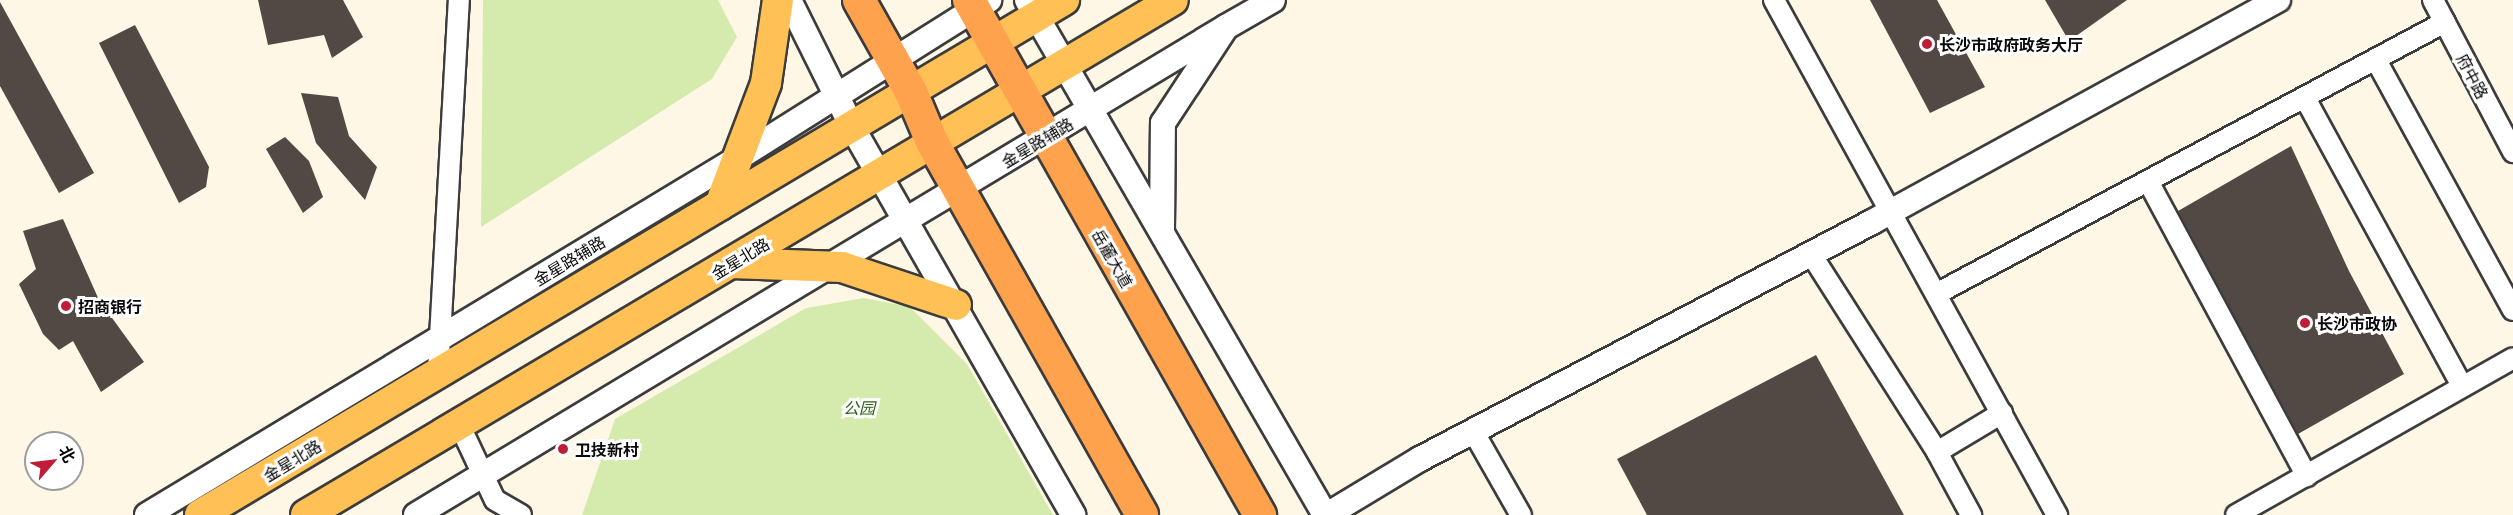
<!DOCTYPE html>
<html>
<head>
<meta charset="utf-8">
<style>
  body { margin:0 }
  #map { position:relative; width:2513px; height:515px; overflow:hidden; background:#fff7e6; font-family:Georgia,"Noto Sans SC",serif }
  div>[style] { position:absolute }
  .green>* { inset:0; background:#d5ebae }
  .building>* { inset:0; background:#524945 }
  .roads { filter:drop-shadow(2px 0 #3c3c3c) drop-shadow(-2px 0 #3c3c3c) drop-shadow(0 2px #3c3c3c) drop-shadow(0 -2px #3c3c3c) }
  .minor>* { height:20px; margin:-10px; padding:0 10px; transform-origin:10px; border-radius:10px; background:#fff }
  .tertiary>* { height:24px; margin:-12px; padding:0 12px; transform-origin:12px; border-radius:12px; background:#fff }
  .primary>* { height:30px; margin:-15px; padding:0 15px; transform-origin:15px; border-radius:15px; background:#ffc156 }
  .trunk>* { height:32px; margin:-16px; padding:0 16px; transform-origin:16px; border-radius:16px; background:#fea24e }
  .dots>* { width:16px; height:16px; translate:-50% -50%; box-sizing:border-box; border:3px solid #fff; border-radius:50% }
  span { translate:-50% -50%; white-space:nowrap; text-align:center; line-height:1.15; -webkit-text-stroke:6px #fff; paint-order:stroke }
  .poi-label { font-size:16px; color:#090909; font-weight:700 }
  .left { translate:0 -50%; text-align:left }
  .street-label { font-size:16px; color:#090909 }
  .park-label { font-size:16px; color:#316317; font-style:italic }
  .north { position:absolute; left:24px; top:431px; width:60px; height:60px; box-sizing:border-box; background:#fff; border:2px solid #9d9d9d; border-radius:50%; rotate:62deg; font-size:16px; font-weight:700; line-height:24px; text-align:center; color:#090909 }
  .north::after { content:''; display:block; margin:auto; width:21px; height:27px; background:#c01b37; clip-path:polygon(50% 0,100% 100%,50% 72%,0 100%) }
</style>
</head>
<body>
<div id="map">
  <div class="green">
    <div style="clip-path:polygon(483px 0,718px 0,737px 37px,712px 79px,481px 227px)"></div>
    <div style="clip-path:polygon(864px 298px,910px 307px,967px 364px,1053px 515px,582px 515px,615px 419px,806px 308px)"></div>
  </div>
  <div class="building">
    <div style="clip-path:polygon(258px 0,343px 0,363px 37px,332px 58px,324px 35px,268px 45px)"></div>
    <div style="clip-path:polygon(1870px 0,1937px 0,1985px 87px,1930px 113px)"></div>
    <div style="clip-path:polygon(2045px 0,2127px 0,2069px 41px)"></div>
    <div style="clip-path:polygon(0 2px,94px 173px,59px 193px,0 86px)"></div>
    <div style="clip-path:polygon(135px 25px,209px 167px,206px 187px,179px 203px,99px 43px)"></div>
    <div style="clip-path:polygon(301px 93px,338px 97px,349px 136px,377px 167px,365px 200px,316px 143px)"></div>
    <div style="clip-path:polygon(285px 137px,309px 161px,323px 197px,303px 213px,266px 149px)"></div>
    <div style="clip-path:polygon(2291px 146px,2349px 271px,2404px 374px,2298px 434px,2178px 211px)"></div>
    <div style="clip-path:polygon(63px 219px,99px 300px,144px 362px,101px 392px,73px 341px,59px 350px,43px 334px,19px 284px,36px 269px,23px 231px)"></div>
    <div style="clip-path:polygon(1816px 355px,1904px 515px,1647px 515px,1617px 459px)"></div>
  </div>
  <div class="roads">
    <div class="minor">
      <div style="left:1774px;top:0;width:588px;rotate:61.21deg"></div>
      <div style="left:2433px;top:0;width:172px;rotate:62.2deg"></div>
      <div style="left:2376px;top:60px;width:285px;rotate:61.3deg"></div>
      <div style="left:2305px;top:98px;width:328px;rotate:61.4deg"></div>
      <div style="left:2149px;top:183px;width:333px;rotate:61.7deg"></div>
      <div style="left:1811px;top:254px;width:235px;rotate:57.5deg"></div>
      <div style="left:1937px;top:452px;width:72px;rotate:61.6deg"></div>
      <div style="left:1936px;top:294px;width:577px;rotate:-28.12deg"></div>
      <div style="left:438px;top:373px;width:374px;rotate:-86.8deg"></div>
      <div style="left:459px;top:424px;width:84px;rotate:64.7deg"></div>
      <div style="left:495px;top:500px;width:30px;rotate:30deg"></div>
      <div style="left:1473px;top:431px;width:97px;rotate:60.3deg"></div>
      <div style="left:1937px;top:452px;width:76px;rotate:-31deg"></div>
      <div style="left:2236px;top:515px;width:318px;rotate:-29.5deg"></div>
    </div>
    <div class="tertiary">
      <div style="left:789px;top:0;width:142px;rotate:63.6deg"></div>
      <div style="left:852px;top:127px;width:447px;rotate:60.3deg"></div>
      <div style="left:1027px;top:0;width:595px;rotate:59.94deg"></div>
      <div style="left:1162px;top:231px;width:108px;rotate:-89.5deg"></div>
      <div style="left:1163px;top:123px;width:115px;rotate:-56.7deg"></div>
      <div style="left:1226px;top:27px;width:54px;rotate:-29.9deg"></div>
      <div style="left:147px;top:515px;width:690px;rotate:-31.13deg"></div>
      <div style="left:738px;top:158px;width:297px;rotate:-32.2deg"></div>
      <div style="left:416px;top:515px;width:946px;rotate:-31.07deg"></div>
      <div style="left:1327px;top:515px;width:109px;rotate:-31.1deg"></div>
      <div style="left:1420px;top:459px;width:510px;rotate:-27.67deg"></div>
      <div style="left:1872px;top:222px;width:463px;rotate:-28.7deg"></div>
    </div>
    <div class="primary">
      <div style="left:720px;top:205px;width:130px;rotate:-69.3deg"></div>
      <div style="left:766px;top:83px;width:84px;rotate:-81.8deg"></div>
      <div style="left:731px;top:263px;width:111px;rotate:2.1deg"></div>
      <div style="left:842px;top:267px;width:120px;rotate:18.4deg"></div>
      <div style="left:200px;top:515px;width:1006px;rotate:-30.8deg"></div>
      <div style="left:306px;top:515px;width:1008px;rotate:-30.71deg"></div>
    </div>
    <div class="trunk">
      <div style="left:859px;top:0;width:106px;rotate:60.5deg"></div>
      <div style="left:911px;top:92px;width:54px;rotate:67.2deg"></div>
      <div style="left:932px;top:142px;width:428px;rotate:60.6deg"></div>
      <div style="left:969px;top:0;width:592px;rotate:60.53deg"></div>
    </div>
  </div>
  <div class="dots">
    <div style="left:1927px;top:44px;background:#c01b37"></div>
    <div style="left:66px;top:306px;background:#c01b37"></div>
    <div style="left:2305px;top:323px;background:#c01b37"></div>
    <div style="left:563px;top:449px;background:#c01b37"></div>
  </div>
  <div class="poi-label">
    <span class="left" style="left:1939px;top:44px">长沙市政府政务大厅</span>
    <span class="left" style="left:78px;top:306px">招商银行</span>
    <span class="left" style="left:2317px;top:323px">长沙市政协</span>
    <span class="left" style="left:575px;top:449px">卫技新村</span>
  </div>
  <div class="street-label">
    <span style="left:2473px;top:76px;rotate:62deg">府中路</span>
    <span style="left:1037px;top:142px;rotate:-31deg">金星路辅路</span>
    <span style="left:740px;top:258px;rotate:-31deg">金星北路</span>
    <span style="left:1113px;top:258px;rotate:60deg">岳麓大道</span>
    <span style="left:569px;top:260px;rotate:-31deg">金星路辅路</span>
    <span style="left:292px;top:460px;rotate:-31deg">金星北路</span>
  </div>
  <div class="park-label">
    <span style="left:859px;top:407px">公园</span>
  </div>
  <div class="north">北</div>
</div>
</body>
</html>
